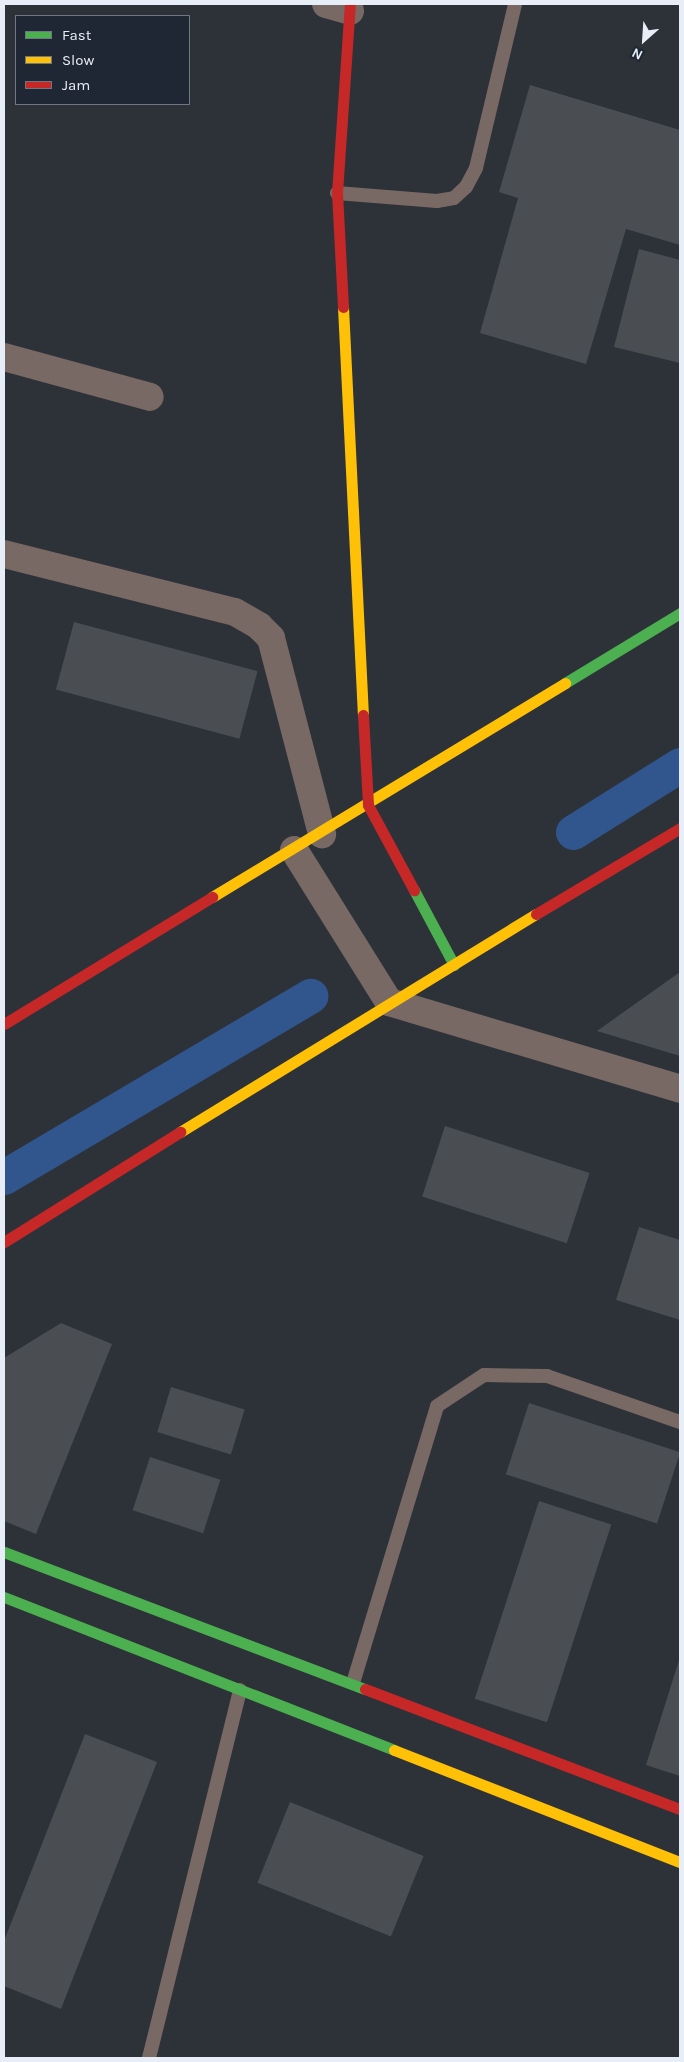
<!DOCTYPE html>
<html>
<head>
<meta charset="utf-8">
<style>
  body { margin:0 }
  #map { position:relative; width:684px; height:2062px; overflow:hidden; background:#2d3239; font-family:Karla,sans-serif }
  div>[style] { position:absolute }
  .canal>* { height:35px; margin:-17.5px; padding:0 17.5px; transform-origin:17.5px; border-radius:17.5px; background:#31558d }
  .building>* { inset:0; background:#4a4e53; transform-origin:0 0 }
  .lane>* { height:14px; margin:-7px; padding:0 7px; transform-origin:7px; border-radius:7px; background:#796964 }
  .street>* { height:28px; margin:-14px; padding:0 14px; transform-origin:14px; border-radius:14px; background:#796964 }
  .fast>* { height:11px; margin:-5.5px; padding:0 5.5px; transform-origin:5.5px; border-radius:5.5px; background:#4caf50 }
  .slow>* { height:11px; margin:-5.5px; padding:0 5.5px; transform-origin:5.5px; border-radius:5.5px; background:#ffc107 }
  .jam>* { height:11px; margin:-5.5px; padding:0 5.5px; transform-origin:5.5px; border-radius:5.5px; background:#c62828 }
  span { translate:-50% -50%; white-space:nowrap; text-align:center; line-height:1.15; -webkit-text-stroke:5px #1f2734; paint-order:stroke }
  .frame { position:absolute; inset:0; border:5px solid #e8eef7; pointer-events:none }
  .legend { position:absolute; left:15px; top:15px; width:175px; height:90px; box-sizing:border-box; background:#1f2734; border:1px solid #6f7782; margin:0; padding:6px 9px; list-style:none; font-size:15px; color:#e8eef7 }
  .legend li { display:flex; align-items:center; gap:10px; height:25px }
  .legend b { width:25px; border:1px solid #6f7782 }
  .north { position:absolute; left:619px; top:15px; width:50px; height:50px; -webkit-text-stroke:4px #1f2734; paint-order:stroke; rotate:206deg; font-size:14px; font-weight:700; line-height:20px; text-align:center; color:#e8eef7 }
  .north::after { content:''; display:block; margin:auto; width:18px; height:22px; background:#e8eef7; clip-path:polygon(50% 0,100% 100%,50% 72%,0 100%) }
</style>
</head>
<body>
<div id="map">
  <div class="canal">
    <div style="left:573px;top:832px;width:126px;rotate:-32.1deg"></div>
    <div style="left:4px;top:1177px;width:356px;rotate:-30.6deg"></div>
  </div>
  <div class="building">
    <div style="clip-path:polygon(530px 85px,680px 130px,680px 245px,626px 229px,586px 364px,480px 333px,518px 198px,499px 192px)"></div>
    <div style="clip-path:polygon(639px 249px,680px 260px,680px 363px,614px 347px)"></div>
    <div style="left:74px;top:622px;width:190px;height:70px;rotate:15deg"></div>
    <div style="clip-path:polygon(680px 972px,680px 1056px,597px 1031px)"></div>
    <div style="left:445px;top:1126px;width:152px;height:74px;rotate:18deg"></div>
    <div style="clip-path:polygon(639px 1227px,680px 1240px,680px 1320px,616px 1300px)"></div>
    <div style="clip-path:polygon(61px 1323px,112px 1344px,36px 1534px,4px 1521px,4px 1358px)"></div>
    <div style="left:171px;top:1387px;width:77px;height:47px;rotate:17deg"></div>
    <div style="left:529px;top:1403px;width:159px;height:75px;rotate:18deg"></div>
    <div style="left:150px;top:1457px;width:74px;height:56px;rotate:18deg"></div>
    <div style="left:539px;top:1501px;width:76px;height:208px;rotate:18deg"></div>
    <div style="clip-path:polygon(680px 1657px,680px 1776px,646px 1765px)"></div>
    <div style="clip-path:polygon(85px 1734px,157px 1762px,61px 2009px,4px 1986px,4px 1941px)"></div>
    <div style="left:290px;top:1802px;width:144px;height:87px;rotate:22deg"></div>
  </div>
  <div class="lane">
    <div style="left:337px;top:193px;width:100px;rotate:4.6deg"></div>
    <div style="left:437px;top:201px;width:17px;rotate:-10deg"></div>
    <div style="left:454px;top:198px;width:16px;rotate:-43deg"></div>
    <div style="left:466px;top:187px;width:21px;rotate:-62deg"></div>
    <div style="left:476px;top:168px;width:169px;rotate:-76.6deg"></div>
    <div style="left:353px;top:1683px;width:289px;rotate:-73.1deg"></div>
    <div style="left:437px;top:1406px;width:56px;rotate:-33.4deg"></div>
    <div style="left:484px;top:1375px;width:63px;rotate:0.9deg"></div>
    <div style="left:547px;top:1376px;width:141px;rotate:19.1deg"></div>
    <div style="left:149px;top:2058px;width:379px;rotate:-76.1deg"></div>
  </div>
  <div class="street">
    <div style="left:326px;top:4px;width:25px;rotate:16deg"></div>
    <div style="left:4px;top:357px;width:151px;rotate:15.3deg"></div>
    <div style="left:4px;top:554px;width:238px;rotate:14.1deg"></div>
    <div style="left:235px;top:612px;width:28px;rotate:30deg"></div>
    <div style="left:259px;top:626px;width:17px;rotate:45deg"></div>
    <div style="left:271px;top:638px;width:203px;rotate:75.4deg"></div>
    <div style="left:294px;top:850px;width:179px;rotate:58deg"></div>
    <div style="left:389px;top:1002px;width:304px;rotate:16.6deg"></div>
  </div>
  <div class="fast">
    <div style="left:565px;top:683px;width:135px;rotate:-31.3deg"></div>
    <div style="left:414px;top:890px;width:85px;rotate:61.9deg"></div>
    <div style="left:4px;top:1552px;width:386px;rotate:20.8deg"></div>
    <div style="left:4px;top:1597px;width:419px;rotate:21.4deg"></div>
  </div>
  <div class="slow">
    <div style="left:343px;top:307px;width:408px;rotate:87.2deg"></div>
    <div style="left:212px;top:897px;width:413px;rotate:-31.2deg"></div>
    <div style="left:180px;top:1132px;width:417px;rotate:-31.5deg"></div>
    <div style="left:394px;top:1750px;width:307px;rotate:21.4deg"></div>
  </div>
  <div class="jam">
    <div style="left:343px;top:307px;width:114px;rotate:-93deg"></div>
    <div style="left:337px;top:193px;width:189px;rotate:-86.1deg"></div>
    <div style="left:363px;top:715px;width:90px;rotate:86.8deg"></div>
    <div style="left:368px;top:805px;width:97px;rotate:61.6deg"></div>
    <div style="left:536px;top:914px;width:168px;rotate:-30.8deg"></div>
    <div style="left:4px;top:1024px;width:244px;rotate:-31.4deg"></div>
    <div style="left:4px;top:1242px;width:208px;rotate:-32deg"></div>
    <div style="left:365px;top:1689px;width:337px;rotate:20.9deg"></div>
  </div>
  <div class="frame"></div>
  <ul class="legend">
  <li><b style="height:6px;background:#4caf50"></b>Fast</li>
  <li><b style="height:6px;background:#ffc107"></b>Slow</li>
  <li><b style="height:6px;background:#c62828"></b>Jam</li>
  </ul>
  <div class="north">N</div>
</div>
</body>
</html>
